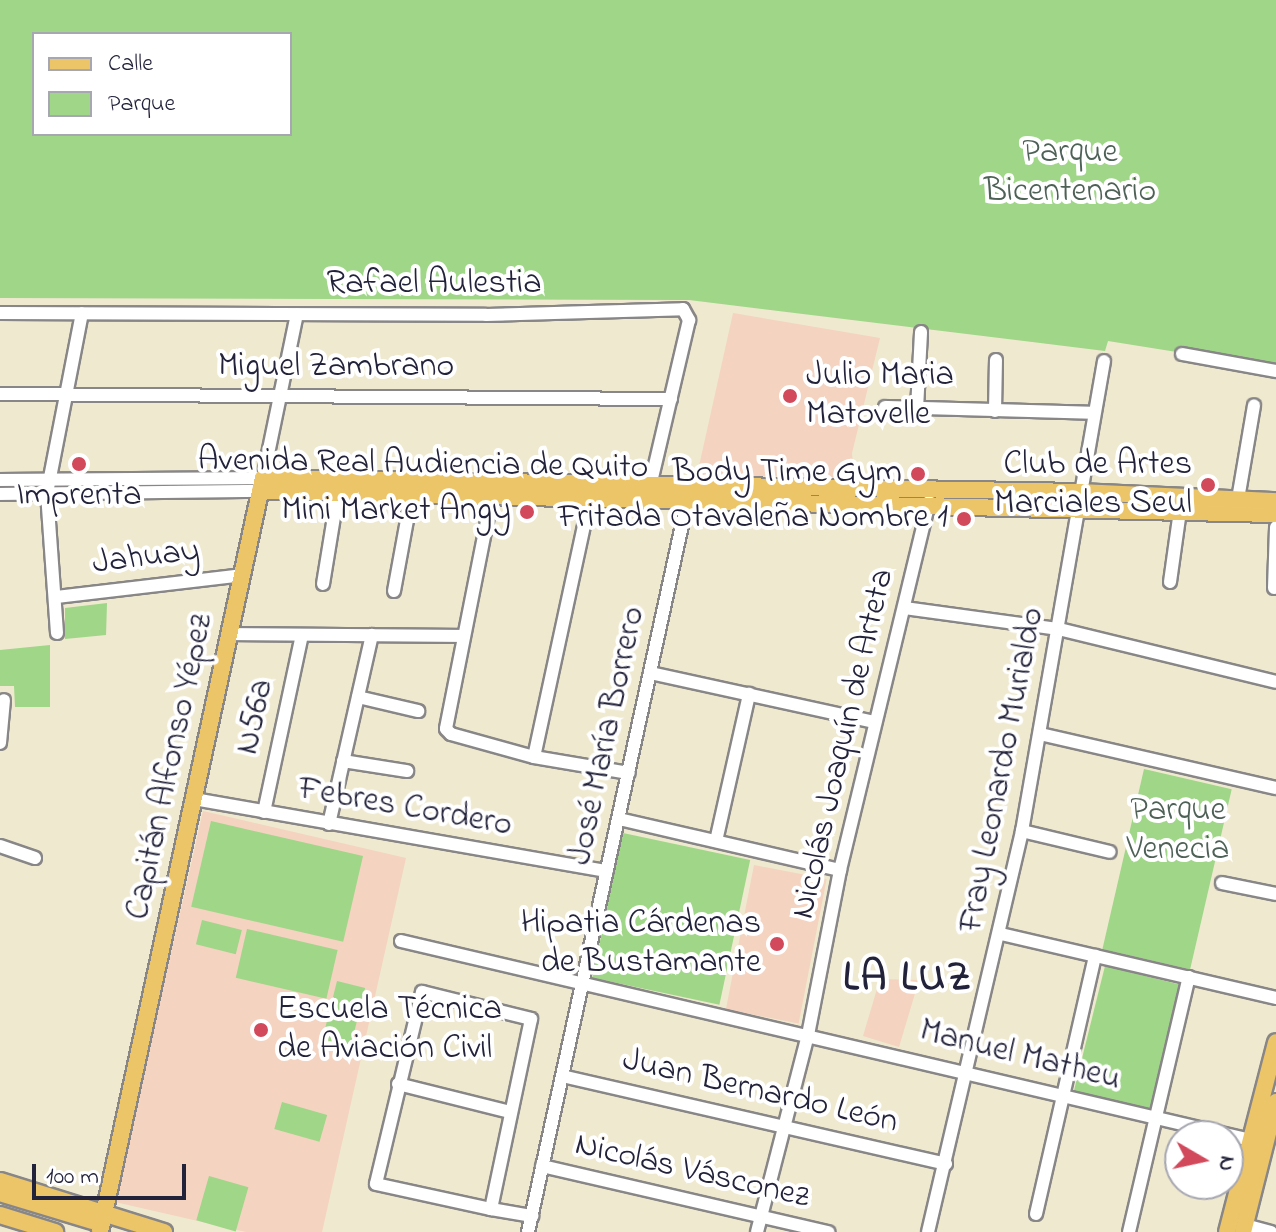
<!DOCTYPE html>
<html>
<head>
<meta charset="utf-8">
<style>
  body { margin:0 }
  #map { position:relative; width:1276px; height:1232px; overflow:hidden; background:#efe9d0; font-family:"Indie Flower",sans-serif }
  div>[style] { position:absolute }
  .built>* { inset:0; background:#f4d3c0; transform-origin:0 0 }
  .green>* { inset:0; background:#9fd688; transform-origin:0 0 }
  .roads { filter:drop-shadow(2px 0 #888686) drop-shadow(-2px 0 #888686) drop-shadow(0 2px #888686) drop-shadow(0 -2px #888686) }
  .minor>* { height:12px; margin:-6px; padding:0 6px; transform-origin:6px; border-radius:6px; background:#fff }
  .major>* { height:16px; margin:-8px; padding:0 8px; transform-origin:8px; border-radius:8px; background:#edc569 }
  .dots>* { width:22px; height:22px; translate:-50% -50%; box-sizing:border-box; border:4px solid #fff; border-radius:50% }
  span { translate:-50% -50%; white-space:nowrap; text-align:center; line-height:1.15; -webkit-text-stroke:8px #fff; paint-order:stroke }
  .park-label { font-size:34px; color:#4e6156 }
  .street-label { font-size:34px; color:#22223b }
  .poi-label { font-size:34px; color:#22223b }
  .left { translate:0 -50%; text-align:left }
  .right { translate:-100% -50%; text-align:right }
  .district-label { font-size:42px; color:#22223b; font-weight:700; letter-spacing:2px }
  .legend { position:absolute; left:32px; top:32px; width:260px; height:104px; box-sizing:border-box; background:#fff; border:2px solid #a7a7b1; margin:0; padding:10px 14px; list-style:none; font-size:24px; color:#22223b }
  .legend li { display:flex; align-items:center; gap:16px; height:40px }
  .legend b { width:40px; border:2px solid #a7a7b1 }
  .north { position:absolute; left:1164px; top:1120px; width:80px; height:80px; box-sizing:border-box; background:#fff; border:2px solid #a7a7b1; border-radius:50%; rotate:99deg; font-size:22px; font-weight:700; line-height:32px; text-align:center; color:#22223b }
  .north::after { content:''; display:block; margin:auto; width:28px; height:36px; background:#d1495b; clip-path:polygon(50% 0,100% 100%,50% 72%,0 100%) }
  .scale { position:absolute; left:32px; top:1164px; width:154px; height:36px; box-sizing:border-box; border:4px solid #22223b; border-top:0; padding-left:10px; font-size:24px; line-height:28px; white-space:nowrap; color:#22223b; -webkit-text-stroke:6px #fff; paint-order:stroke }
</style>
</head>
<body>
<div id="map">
  <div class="built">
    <div style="clip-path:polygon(733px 313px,880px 338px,852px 453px,854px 478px,697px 475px)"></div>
    <div style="clip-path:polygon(203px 811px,406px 858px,322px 1232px,246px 1232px,115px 1202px)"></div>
    <div style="left:754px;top:865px;width:74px;height:147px;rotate:11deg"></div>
    <div style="clip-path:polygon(880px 979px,919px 980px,899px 1047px,863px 1036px)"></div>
  </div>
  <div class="green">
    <div style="clip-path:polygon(evenodd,0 0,1276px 0,1276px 368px,1108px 341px,1105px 351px,689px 300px,0 298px,0 0,34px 34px,290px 34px,290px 134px,34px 134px,34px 34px)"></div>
    <div style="clip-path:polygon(107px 603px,106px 635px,65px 639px,65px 608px)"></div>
    <div style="clip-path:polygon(50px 645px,50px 707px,15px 707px,14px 686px,0 686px,0 650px)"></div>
    <div style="left:1144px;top:769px;width:90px;height:185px;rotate:13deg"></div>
    <div style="left:211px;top:821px;width:156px;height:88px;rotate:13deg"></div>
    <div style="left:623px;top:833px;width:130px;height:148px;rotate:12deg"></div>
    <div style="left:202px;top:920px;width:41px;height:25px;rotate:14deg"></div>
    <div style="left:247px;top:929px;width:93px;height:50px;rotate:13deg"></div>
    <div style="left:1105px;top:966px;width:81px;height:130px;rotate:14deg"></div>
    <div style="left:337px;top:981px;width:29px;height:60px;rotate:14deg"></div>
    <div style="left:282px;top:1102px;width:47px;height:28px;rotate:16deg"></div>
    <div style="left:209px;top:1176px;width:41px;height:46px;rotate:16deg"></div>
  </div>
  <div class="roads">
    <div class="minor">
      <div style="left:0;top:313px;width:486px;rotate:0.2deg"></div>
      <div style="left:486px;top:315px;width:197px;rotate:-1.7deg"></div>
      <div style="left:683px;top:309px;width:13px;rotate:61deg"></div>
      <div style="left:689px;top:320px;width:171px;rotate:103.2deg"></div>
      <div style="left:1182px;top:354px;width:96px;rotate:10.3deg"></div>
      <div style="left:0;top:394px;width:671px;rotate:0.43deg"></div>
      <div style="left:885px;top:407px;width:209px;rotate:1.6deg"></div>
      <div style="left:917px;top:409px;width:77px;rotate:-87deg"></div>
      <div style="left:995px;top:411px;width:51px;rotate:-88.9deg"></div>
      <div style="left:0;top:480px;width:263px;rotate:-0.4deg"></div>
      <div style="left:263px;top:478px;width:167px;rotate:-78.3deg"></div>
      <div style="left:0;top:494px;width:260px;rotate:-0.7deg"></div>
      <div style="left:492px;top:496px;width:237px;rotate:101.2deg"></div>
      <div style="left:446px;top:729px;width:7px;rotate:45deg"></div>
      <div style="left:451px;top:734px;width:86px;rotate:15.5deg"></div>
      <div style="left:534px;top:757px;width:96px;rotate:9.6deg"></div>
      <div style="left:1238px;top:499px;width:95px;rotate:-80.3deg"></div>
      <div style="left:1170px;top:582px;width:72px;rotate:-82deg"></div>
      <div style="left:323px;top:584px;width:93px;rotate:-80.7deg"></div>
      <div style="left:1274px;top:588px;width:61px;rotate:-88.1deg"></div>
      <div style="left:394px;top:591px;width:100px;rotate:-79.6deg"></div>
      <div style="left:56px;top:597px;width:187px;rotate:-6.7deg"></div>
      <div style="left:905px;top:608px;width:155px;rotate:7.8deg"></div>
      <div style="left:1059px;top:629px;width:223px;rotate:13.7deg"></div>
      <div style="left:57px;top:633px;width:140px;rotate:-94.1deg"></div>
      <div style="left:47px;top:493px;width:183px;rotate:-79deg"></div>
      <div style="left:230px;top:634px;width:233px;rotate:0.5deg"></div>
      <div style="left:650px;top:673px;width:230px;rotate:12.3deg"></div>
      <div style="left:358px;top:697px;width:62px;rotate:13.1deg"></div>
      <div style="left:1040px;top:734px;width:242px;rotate:12.9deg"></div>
      <div style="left:0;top:743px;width:43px;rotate:-84.7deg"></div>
      <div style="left:534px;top:757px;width:266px;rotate:-77.8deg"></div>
      <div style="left:343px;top:761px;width:65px;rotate:8.9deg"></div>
      <div style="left:194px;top:799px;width:419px;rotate:9.9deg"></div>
      <div style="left:264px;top:812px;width:181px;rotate:-77.9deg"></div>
      <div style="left:619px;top:819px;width:227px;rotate:13deg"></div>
      <div style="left:329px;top:824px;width:194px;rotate:-77.2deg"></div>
      <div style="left:1022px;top:831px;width:90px;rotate:13.4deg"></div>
      <div style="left:716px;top:841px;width:151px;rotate:-77.3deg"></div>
      <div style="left:0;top:846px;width:37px;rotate:19deg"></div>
      <div style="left:1222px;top:883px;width:55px;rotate:11.5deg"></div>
      <div style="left:1001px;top:934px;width:282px;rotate:13.1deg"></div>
      <div style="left:401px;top:941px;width:873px;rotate:13.18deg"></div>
      <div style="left:562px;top:1076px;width:394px;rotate:12.9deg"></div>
      <div style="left:398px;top:1084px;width:115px;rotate:14deg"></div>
      <div style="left:542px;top:1166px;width:294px;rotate:13deg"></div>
      <div style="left:491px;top:1209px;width:194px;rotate:-78.1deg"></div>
      <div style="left:531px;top:1019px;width:112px;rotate:-166.1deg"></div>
      <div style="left:422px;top:992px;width:197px;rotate:103.5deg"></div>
      <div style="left:376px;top:1184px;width:118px;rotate:12.3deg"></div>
      <div style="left:491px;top:1209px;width:42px;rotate:9.7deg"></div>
      <div style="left:1036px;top:1214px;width:265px;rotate:-77.1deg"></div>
      <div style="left:1245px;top:1225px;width:27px;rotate:15deg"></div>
      <div style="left:528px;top:1232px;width:756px;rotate:-77.71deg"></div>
      <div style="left:757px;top:1232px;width:203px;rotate:-75.5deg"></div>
      <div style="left:808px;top:1035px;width:168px;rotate:-79deg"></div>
      <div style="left:840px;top:870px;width:379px;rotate:-76.4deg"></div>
      <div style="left:928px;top:1232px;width:412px;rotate:-76.8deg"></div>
      <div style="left:1022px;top:831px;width:477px;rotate:-80.1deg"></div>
      <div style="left:1129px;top:1232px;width:262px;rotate:-76.8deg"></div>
    </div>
    <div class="major">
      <div style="left:260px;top:491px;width:1016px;rotate:1.3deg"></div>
      <div style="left:0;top:1181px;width:172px;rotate:17.3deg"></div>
      <div style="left:0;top:1193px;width:96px;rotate:16.9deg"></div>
      <div style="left:0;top:1215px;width:58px;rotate:17.2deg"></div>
      <div style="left:100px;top:1232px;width:771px;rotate:-77.8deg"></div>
      <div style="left:263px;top:478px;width:819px;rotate:0.98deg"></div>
      <div style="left:1082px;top:492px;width:194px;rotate:2.7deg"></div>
      <div style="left:1227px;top:1232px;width:196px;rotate:-75.5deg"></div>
      <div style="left:1243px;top:1232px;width:134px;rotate:-75.8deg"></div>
    </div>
  </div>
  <div class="dots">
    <div style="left:790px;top:396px;background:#d1495b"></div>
    <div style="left:79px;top:464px;background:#d1495b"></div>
    <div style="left:918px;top:474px;background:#d1495b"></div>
    <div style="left:1208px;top:485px;background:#d1495b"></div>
    <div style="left:527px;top:512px;background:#d1495b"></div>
    <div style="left:964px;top:519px;background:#d1495b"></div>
    <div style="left:777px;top:944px;background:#d1495b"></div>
    <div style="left:261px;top:1030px;background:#d1495b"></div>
  </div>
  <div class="park-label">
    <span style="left:1070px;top:173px">Parque<br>Bicentenario</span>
    <span style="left:1178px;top:831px">Parque<br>Venecia</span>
  </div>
  <div class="street-label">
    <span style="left:434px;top:285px">Rafael Aulestia</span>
    <span style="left:336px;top:368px">Miguel Zambrano</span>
    <span style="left:423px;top:465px;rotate:1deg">Avenida Real Audiencia de Quito</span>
    <span style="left:146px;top:558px;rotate:-7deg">Jahuay</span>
    <span style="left:256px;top:717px;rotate:-78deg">N56a</span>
    <span style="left:608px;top:736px;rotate:-78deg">José María Borrero</span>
    <span style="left:844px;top:744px;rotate:-77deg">Nicolás Joaquín de Arteta</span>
    <span style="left:171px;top:767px;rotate:-78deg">Capitán Alfonso Yépez</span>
    <span style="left:1003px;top:770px;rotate:-79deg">Fray Leonardo Murialdo</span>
    <span style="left:405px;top:808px;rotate:10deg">Febres Cordero</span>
    <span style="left:1020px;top:1056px;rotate:14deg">Manuel Matheu</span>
    <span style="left:760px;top:1092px;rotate:13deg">Juan Bernardo León</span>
    <span style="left:692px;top:1172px;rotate:13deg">Nicolás Vásconez</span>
  </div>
  <div class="poi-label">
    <span class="left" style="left:806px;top:396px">Julio Maria<br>Matovelle</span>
    <span class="right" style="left:1192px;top:485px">Club de Artes<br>Marciales Seul</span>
    <span class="right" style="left:902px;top:474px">Body Time Gym</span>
    <span style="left:79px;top:497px">Imprenta</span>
    <span class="right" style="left:511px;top:512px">Mini Market Angy</span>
    <span class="right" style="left:948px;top:519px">Fritada Otavaleña Nombre 1</span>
    <span class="right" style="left:761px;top:944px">Hipatia Cárdenas<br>de Bustamante</span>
    <span class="left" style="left:277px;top:1030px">Escuela Técnica<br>de Aviación Civil</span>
  </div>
  <div class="district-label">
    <span style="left:908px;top:979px">LA LUZ</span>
  </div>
  <ul class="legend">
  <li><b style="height:10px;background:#edc569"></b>Calle</li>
  <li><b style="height:22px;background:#9fd688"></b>Parque</li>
  </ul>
  <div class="north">N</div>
  <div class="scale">100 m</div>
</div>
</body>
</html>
